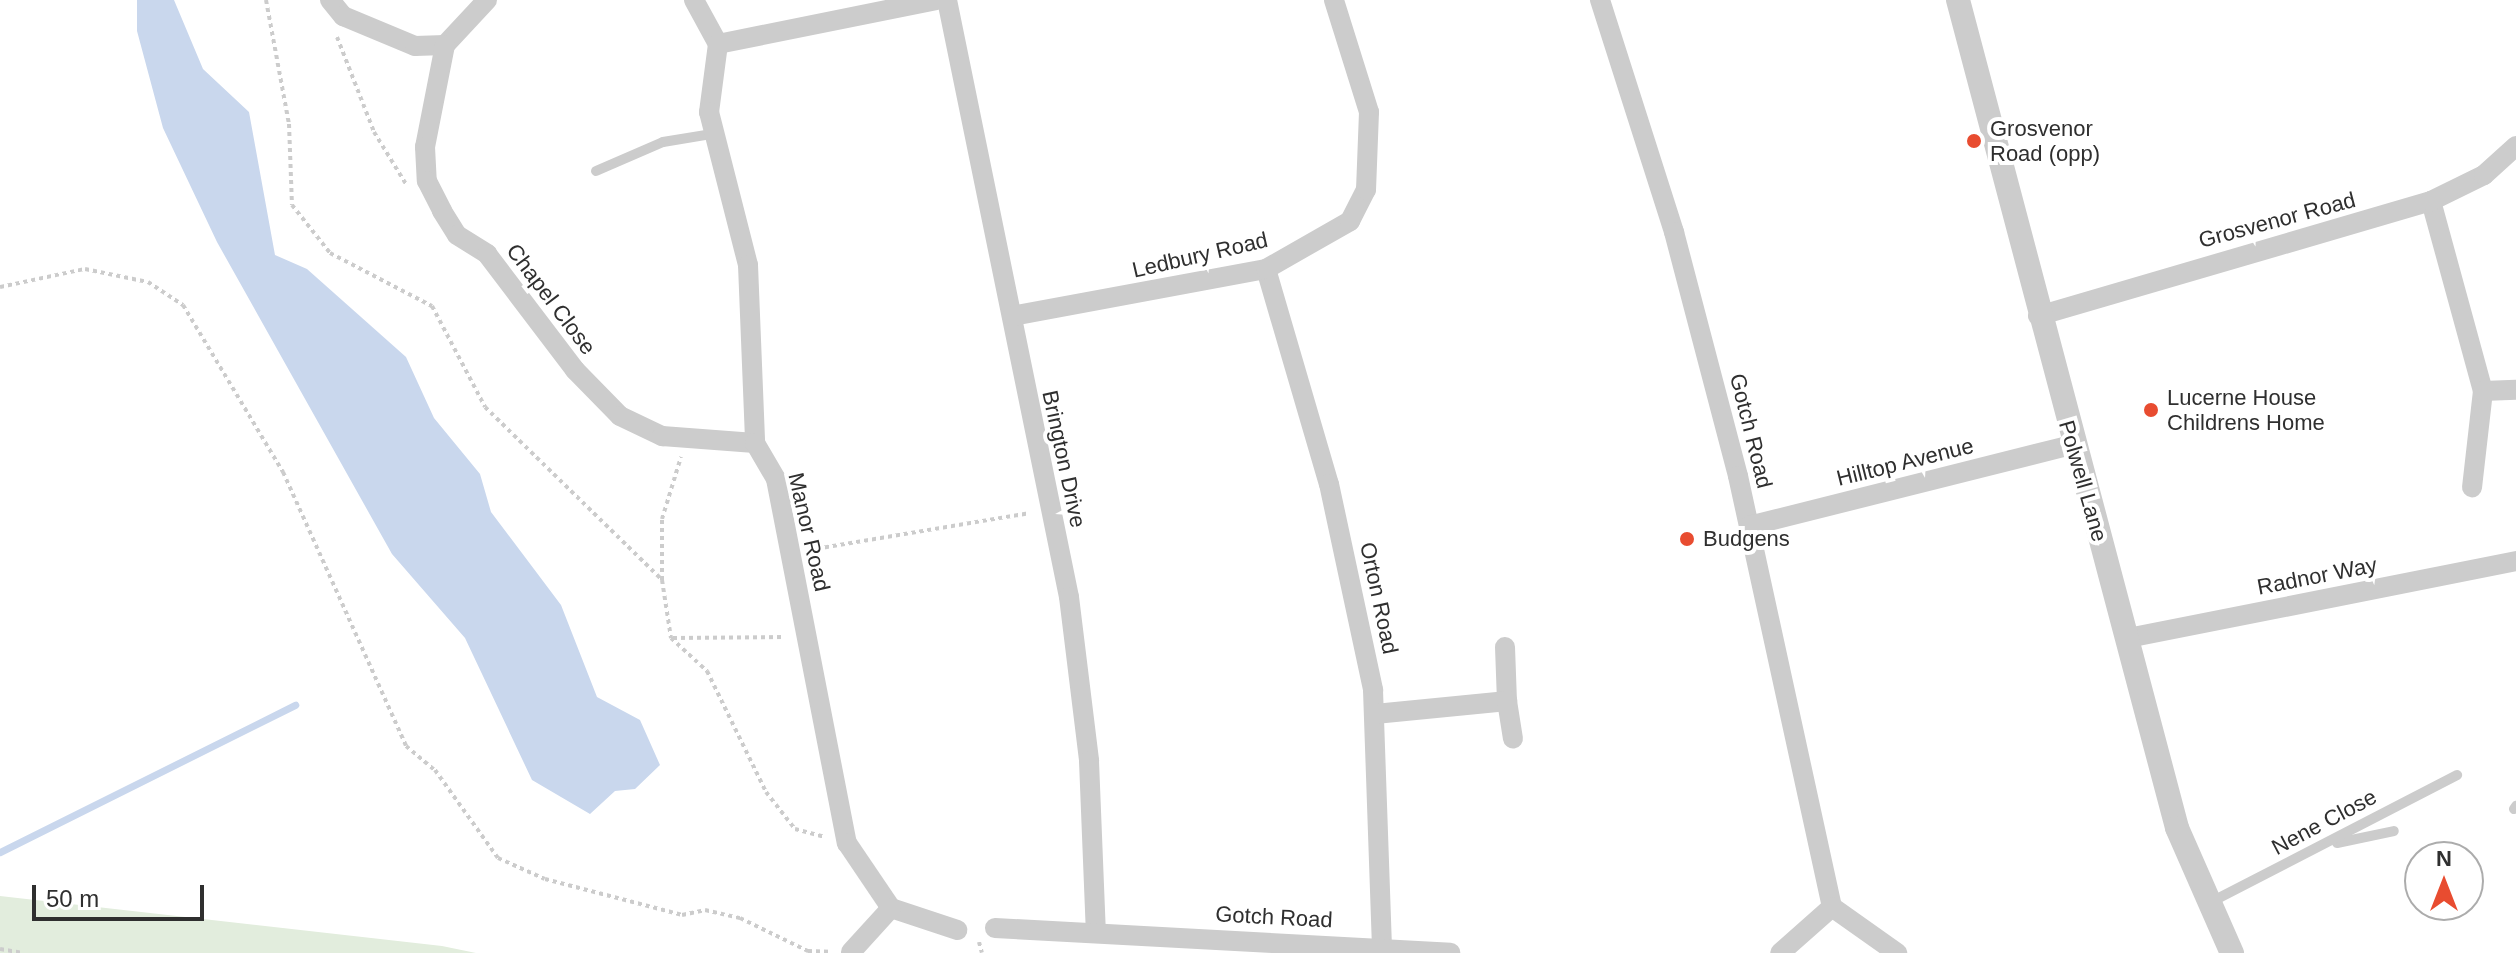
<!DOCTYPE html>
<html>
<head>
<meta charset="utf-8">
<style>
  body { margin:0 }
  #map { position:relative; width:2516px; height:953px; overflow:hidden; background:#fff; font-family:Arial,sans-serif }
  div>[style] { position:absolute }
  .green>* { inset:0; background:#e2eddd }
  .water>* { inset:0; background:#c9d7ed }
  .stream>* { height:7px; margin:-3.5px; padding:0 3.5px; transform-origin:3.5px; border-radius:3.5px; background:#c9d7ed }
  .path>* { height:4px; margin-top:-2px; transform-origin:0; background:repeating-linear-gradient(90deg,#ccc 0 4px,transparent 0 8px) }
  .service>* { height:10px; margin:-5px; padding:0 5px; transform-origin:5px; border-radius:5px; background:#ccc }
  .minor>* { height:20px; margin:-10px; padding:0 10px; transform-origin:10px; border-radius:10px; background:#ccc }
  .tertiary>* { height:24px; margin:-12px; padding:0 12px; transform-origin:12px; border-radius:12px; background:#ccc }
  .dots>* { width:22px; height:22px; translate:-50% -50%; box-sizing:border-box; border:4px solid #fff; border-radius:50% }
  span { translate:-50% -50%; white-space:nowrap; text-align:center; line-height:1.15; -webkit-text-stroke:8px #fff; paint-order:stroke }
  .poi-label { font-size:22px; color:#2f2f2f }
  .left { translate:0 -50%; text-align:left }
  .street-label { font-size:22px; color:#2f2f2f }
  .north { position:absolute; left:2404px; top:841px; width:80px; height:80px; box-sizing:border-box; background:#fff; border:2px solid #acacac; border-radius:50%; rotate:0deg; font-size:22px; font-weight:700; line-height:32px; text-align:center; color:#2f2f2f }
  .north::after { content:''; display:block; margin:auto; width:28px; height:36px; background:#e84c30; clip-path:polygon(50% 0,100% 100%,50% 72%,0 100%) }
  .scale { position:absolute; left:32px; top:885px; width:172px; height:36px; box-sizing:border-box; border:4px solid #2f2f2f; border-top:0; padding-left:10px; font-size:24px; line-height:28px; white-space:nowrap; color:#2f2f2f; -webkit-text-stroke:6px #fff; paint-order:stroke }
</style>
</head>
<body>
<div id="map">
  <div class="green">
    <div style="clip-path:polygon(0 896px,442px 946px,476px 953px,0 953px)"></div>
  </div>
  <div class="water">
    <div style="clip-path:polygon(137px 0,174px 0,203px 69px,249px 112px,275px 255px,307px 269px,406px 357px,434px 418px,480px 474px,491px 512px,561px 605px,597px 697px,640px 720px,660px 765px,635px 789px,615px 791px,590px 814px,532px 780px,465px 638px,392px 554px,217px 242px,163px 128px,137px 31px)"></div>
  </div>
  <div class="stream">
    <div style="left:0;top:852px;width:330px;rotate:-26.5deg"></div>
  </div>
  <div class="path">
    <div style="left:266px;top:0;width:126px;rotate:79.5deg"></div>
    <div style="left:289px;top:124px;width:81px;rotate:87.9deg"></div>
    <div style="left:292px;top:205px;width:61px;rotate:51.6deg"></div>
    <div style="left:330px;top:253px;width:115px;rotate:27.5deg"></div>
    <div style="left:432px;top:306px;width:114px;rotate:62.3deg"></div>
    <div style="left:485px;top:407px;width:248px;rotate:44.3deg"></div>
    <div style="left:662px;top:580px;width:59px;rotate:81.2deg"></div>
    <div style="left:671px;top:638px;width:49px;rotate:42.5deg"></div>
    <div style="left:707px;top:671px;width:135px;rotate:64deg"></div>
    <div style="left:766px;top:792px;width:47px;rotate:51.9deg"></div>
    <div style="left:795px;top:829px;width:31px;rotate:15deg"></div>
    <div style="left:337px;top:37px;width:102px;rotate:68.7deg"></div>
    <div style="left:374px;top:132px;width:61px;rotate:58.4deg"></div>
    <div style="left:0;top:287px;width:87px;rotate:-12deg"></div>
    <div style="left:85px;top:269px;width:64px;rotate:11.7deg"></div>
    <div style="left:148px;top:282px;width:42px;rotate:33.3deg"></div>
    <div style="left:183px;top:305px;width:195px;rotate:59.1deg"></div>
    <div style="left:283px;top:472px;width:300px;rotate:65.8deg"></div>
    <div style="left:406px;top:746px;width:38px;rotate:40deg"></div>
    <div style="left:435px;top:770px;width:108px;rotate:54.4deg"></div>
    <div style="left:498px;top:858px;width:51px;rotate:24.1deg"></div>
    <div style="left:545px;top:879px;width:142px;rotate:14.7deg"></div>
    <div style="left:682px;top:915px;width:24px;rotate:-12deg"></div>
    <div style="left:705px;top:910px;width:36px;rotate:13deg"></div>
    <div style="left:740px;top:918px;width:76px;rotate:25.9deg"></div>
    <div style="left:808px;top:951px;width:23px;rotate:2deg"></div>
    <div style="left:809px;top:550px;width:223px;rotate:-9.5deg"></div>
    <div style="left:662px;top:580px;width:61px;rotate:-90deg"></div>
    <div style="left:662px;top:519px;width:65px;rotate:-73deg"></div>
    <div style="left:673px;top:638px;width:111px;rotate:-0.5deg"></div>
    <div style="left:979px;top:942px;width:11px;rotate:75deg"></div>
    <div style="left:0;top:949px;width:22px;rotate:10deg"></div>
  </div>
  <div class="service">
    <div style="left:596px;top:171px;width:73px;rotate:-23.4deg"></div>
    <div style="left:663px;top:142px;width:50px;rotate:-9.3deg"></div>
    <div style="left:2514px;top:809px;width:4px;rotate:-56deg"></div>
    <div style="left:2337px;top:843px;width:58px;rotate:-11.9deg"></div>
    <div style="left:2211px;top:902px;width:277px;rotate:-27.3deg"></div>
  </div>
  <div class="minor">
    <div style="left:330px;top:0;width:21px;rotate:51deg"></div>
    <div style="left:343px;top:16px;width:78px;rotate:22.6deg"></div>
    <div style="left:415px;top:46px;width:30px;rotate:-2deg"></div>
    <div style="left:487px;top:0;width:62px;rotate:133deg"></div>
    <div style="left:445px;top:45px;width:104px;rotate:101.1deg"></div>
    <div style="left:425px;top:147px;width:34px;rotate:87deg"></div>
    <div style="left:427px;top:181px;width:34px;rotate:63deg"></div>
    <div style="left:442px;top:211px;width:28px;rotate:58deg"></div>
    <div style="left:457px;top:235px;width:36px;rotate:32deg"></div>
    <div style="left:487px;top:254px;width:146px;rotate:52.8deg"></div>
    <div style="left:575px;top:370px;width:64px;rotate:45.6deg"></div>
    <div style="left:620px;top:416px;width:47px;rotate:25.5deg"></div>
    <div style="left:662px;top:436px;width:93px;rotate:4.3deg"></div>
    <div style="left:694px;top:0;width:50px;rotate:61.4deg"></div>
    <div style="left:718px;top:44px;width:69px;rotate:97.5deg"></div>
    <div style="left:709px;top:112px;width:158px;rotate:75.7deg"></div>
    <div style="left:748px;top:265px;width:178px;rotate:87.7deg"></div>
    <div style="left:755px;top:443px;width:42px;rotate:59.7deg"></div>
    <div style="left:776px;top:479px;width:371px;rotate:79deg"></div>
    <div style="left:847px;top:843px;width:78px;rotate:55.9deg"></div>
    <div style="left:891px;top:908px;width:70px;rotate:18.4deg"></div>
    <div style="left:947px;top:0;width:609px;rotate:78.45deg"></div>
    <div style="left:1069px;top:597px;width:165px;rotate:83deg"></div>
    <div style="left:1089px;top:761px;width:172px;rotate:87.7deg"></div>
    <div style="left:1600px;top:0;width:244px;rotate:72.3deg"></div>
    <div style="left:1674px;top:232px;width:252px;rotate:75.3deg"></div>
    <div style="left:1738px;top:476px;width:441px;rotate:77.7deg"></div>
    <div style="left:1832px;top:907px;width:69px;rotate:138.5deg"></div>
    <div style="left:718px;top:44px;width:222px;rotate:-11.4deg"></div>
    <div style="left:2431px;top:201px;width:197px;rotate:74.7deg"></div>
    <div style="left:2483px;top:391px;width:97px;rotate:96.5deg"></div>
    <div style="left:1266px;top:269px;width:224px;rotate:73.7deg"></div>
    <div style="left:1329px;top:484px;width:211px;rotate:77.9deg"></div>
    <div style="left:1373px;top:690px;width:256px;rotate:88deg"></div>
    <div style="left:1012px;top:316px;width:258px;rotate:-10.5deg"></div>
    <div style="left:1266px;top:269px;width:97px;rotate:-29.7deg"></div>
    <div style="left:1350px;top:221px;width:35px;rotate:-63deg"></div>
    <div style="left:1366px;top:190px;width:78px;rotate:-87.8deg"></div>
    <div style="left:1369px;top:112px;width:117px;rotate:-107.4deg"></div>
    <div style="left:2038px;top:316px;width:409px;rotate:-16.3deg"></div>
    <div style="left:2431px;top:201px;width:59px;rotate:-26.1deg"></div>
    <div style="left:2484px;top:175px;width:43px;rotate:-42.2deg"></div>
    <div style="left:2483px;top:391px;width:33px;rotate:-2deg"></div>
    <div style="left:1749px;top:526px;width:333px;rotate:-14.1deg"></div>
    <div style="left:2128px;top:638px;width:396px;rotate:-11.2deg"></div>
    <div style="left:1505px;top:647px;width:54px;rotate:87.9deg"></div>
    <div style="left:1375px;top:714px;width:133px;rotate:-5.6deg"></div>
    <div style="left:1507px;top:701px;width:38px;rotate:81deg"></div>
    <div style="left:1832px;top:907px;width:80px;rotate:35.3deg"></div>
    <div style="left:995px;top:928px;width:456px;rotate:3.1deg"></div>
    <div style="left:851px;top:952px;width:59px;rotate:-47.7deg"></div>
  </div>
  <div class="tertiary">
    <div style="left:1958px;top:0;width:856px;rotate:75.18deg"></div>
    <div style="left:2177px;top:828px;width:137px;rotate:66.3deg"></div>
  </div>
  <div class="dots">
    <div style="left:1974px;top:141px;background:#e84c30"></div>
    <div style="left:2151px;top:410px;background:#e84c30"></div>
    <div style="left:1687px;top:539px;background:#e84c30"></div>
  </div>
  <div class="poi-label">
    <span class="left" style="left:1990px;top:141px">Grosvenor<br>Road (opp)</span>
    <span class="left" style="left:2167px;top:410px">Lucerne House<br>Childrens Home</span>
    <span class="left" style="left:1703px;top:539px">Budgens</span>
  </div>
  <div class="street-label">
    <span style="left:2277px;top:220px;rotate:-15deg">Grosvenor Road</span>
    <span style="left:1200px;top:255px;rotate:-13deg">Ledbury Road</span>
    <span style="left:551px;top:299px;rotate:53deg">Chapel Close</span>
    <span style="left:1751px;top:431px;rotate:76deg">Gotch Road</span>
    <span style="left:1064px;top:459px;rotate:78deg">Brington Drive</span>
    <span style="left:1905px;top:462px;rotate:-14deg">Hilltop Avenue</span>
    <span style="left:2083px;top:481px;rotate:74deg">Polwell Lane</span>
    <span style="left:809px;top:532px;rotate:77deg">Manor Road</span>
    <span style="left:2317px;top:576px;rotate:-11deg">Radnor Way</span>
    <span style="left:1379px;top:598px;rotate:78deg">Orton Road</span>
    <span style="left:2324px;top:822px;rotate:-28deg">Nene Close</span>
    <span style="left:1274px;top:917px;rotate:3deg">Gotch Road</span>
  </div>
  <div class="north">N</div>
  <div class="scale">50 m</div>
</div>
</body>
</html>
